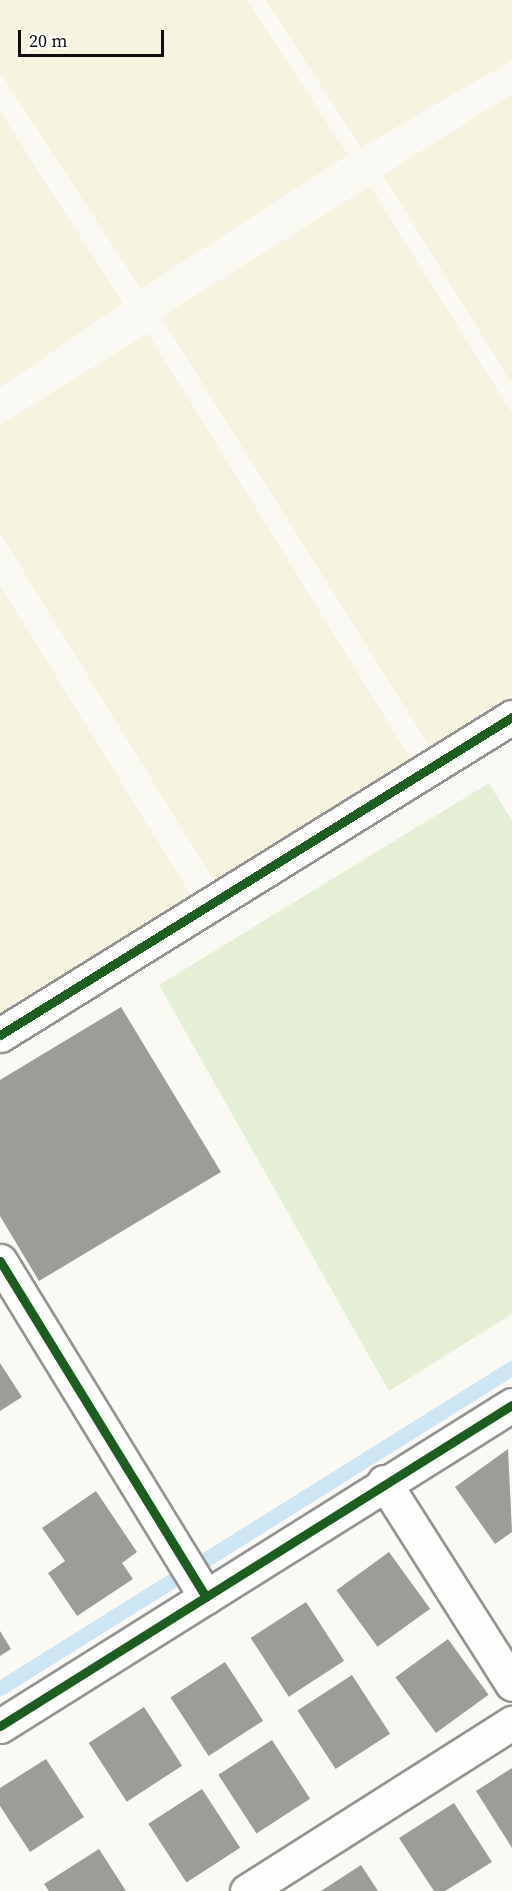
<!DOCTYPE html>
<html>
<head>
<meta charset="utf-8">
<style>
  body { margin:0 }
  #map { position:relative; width:512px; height:1891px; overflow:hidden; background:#faf9f4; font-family:"Source Serif 4",serif }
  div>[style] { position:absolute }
  .farmland>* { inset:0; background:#f6f4e1 }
  .green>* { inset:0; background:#e5efd5 }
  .stream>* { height:15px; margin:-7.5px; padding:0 7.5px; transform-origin:7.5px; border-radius:7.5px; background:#cce6f3 }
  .building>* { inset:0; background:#9e9c99; transform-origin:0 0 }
  .roads { filter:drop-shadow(2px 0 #949492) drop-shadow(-2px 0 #949492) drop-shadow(0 2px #949492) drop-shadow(0 -2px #949492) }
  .minor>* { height:33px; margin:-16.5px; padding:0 16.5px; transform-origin:16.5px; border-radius:16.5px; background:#fefefd }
  .cycleway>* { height:9px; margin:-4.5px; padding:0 4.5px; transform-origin:4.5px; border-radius:4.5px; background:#1b5e20 }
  span { translate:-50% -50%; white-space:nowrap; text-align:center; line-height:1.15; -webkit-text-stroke:6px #fff; paint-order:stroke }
  .scale { position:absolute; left:18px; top:30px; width:146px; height:27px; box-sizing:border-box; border:3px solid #0e0e0e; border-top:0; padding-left:8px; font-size:18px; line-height:21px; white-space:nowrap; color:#0e0e0e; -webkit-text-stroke:4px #fff; paint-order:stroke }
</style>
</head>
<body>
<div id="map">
  <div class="farmland">
    <div style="clip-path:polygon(0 0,247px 0,348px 155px,141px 289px,0 72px)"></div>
    <div style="clip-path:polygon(266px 0,512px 0,512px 60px,361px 148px)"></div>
    <div style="clip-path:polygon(512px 94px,512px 384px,383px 175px)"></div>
    <div style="clip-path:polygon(0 111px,123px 303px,0 388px)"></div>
    <div style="clip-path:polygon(370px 186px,512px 413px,512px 702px,433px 752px,161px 317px)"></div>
    <div style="clip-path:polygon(148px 333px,414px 764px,222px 894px,0 533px,0 425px)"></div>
    <div style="clip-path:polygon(0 585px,200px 910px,0 1029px)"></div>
  </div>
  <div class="green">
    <div style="clip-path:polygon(489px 783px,512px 821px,512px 1314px,389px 1391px,159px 985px)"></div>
  </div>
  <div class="stream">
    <div style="left:0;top:1688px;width:604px;rotate:-32.01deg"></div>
  </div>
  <div class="building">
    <div style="clip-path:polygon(121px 1007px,221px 1172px,39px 1281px,0 1216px,0 1080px)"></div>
    <div style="clip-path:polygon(0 1363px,22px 1397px,0 1411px)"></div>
    <div style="clip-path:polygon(508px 1449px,512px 1532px,495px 1544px,455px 1487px)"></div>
    <div style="clip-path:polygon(96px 1491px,137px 1552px,122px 1563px,133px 1579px,77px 1616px,48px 1573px,65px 1561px,42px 1528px)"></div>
    <div style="left:389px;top:1552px;width:70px;height:65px;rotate:54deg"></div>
    <div style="left:306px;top:1602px;width:70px;height:66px;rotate:57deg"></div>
    <div style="clip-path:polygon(0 1631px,11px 1649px,0 1656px)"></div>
    <div style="left:448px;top:1639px;width:69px;height:65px;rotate:54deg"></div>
    <div style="left:225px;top:1662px;width:70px;height:65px;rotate:57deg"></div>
    <div style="left:352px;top:1675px;width:70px;height:65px;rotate:57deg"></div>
    <div style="left:144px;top:1707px;width:70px;height:66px;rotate:57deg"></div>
    <div style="left:272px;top:1740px;width:70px;height:64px;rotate:57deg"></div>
    <div style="clip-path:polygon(46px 1759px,84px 1817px,30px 1852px,0 1806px,0 1788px)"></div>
    <div style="clip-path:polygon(512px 1768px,512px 1848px,476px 1791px)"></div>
    <div style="left:202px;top:1789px;width:70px;height:64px;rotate:57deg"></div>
    <div style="clip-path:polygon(454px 1803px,492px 1862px,445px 1891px,434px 1891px,399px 1838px)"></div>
    <div style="clip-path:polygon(99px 1849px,126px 1891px,49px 1891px,44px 1884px)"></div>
    <div style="clip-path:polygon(361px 1865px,378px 1891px,321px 1891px)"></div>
  </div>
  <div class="roads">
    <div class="minor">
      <div style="left:0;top:1035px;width:603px;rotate:-31.84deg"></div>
      <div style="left:0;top:1261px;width:394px;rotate:58.5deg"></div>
      <div style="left:384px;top:1482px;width:239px;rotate:57.6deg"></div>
      <div style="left:0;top:1726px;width:604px;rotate:-32.09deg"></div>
      <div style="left:247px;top:1891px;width:314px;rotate:-32.4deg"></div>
    </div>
  </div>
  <div class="cycleway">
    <div style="left:0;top:1035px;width:603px;rotate:-31.84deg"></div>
    <div style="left:0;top:1261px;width:394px;rotate:58.5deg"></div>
    <div style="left:0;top:1726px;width:604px;rotate:-32.09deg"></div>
  </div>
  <div class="scale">20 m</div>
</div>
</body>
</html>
